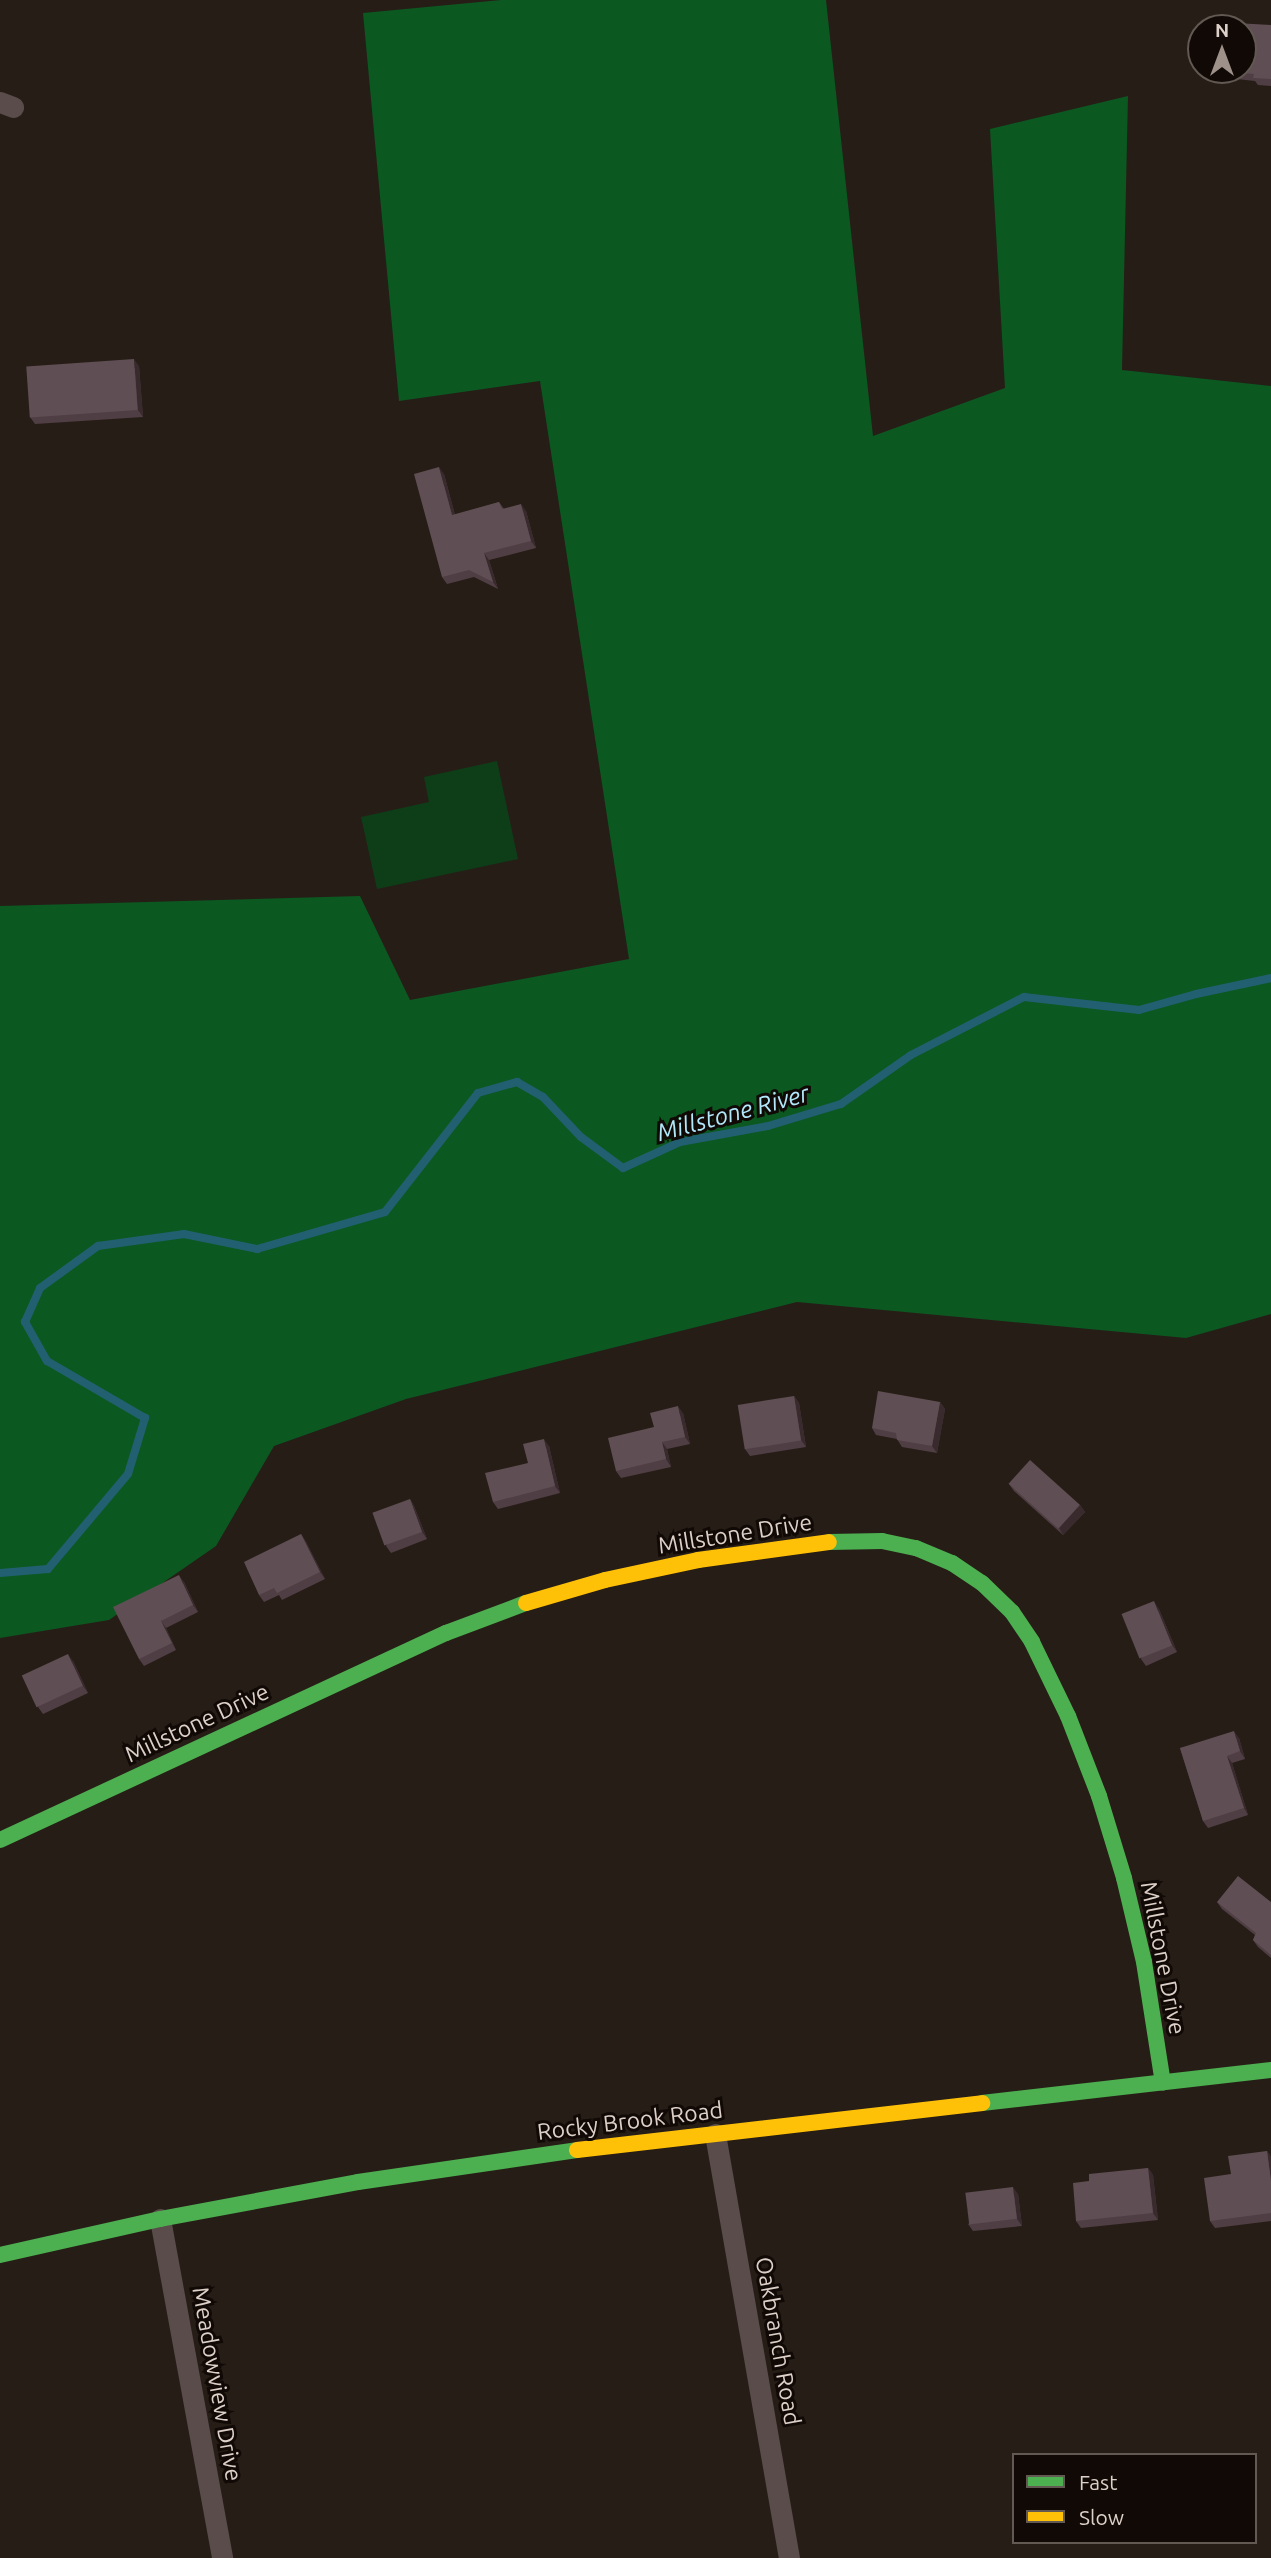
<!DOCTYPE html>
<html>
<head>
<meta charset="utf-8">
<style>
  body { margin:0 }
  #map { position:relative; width:1271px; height:2558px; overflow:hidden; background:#271d17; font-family:Ubuntu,sans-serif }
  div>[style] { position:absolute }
  .green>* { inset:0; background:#0d3e18 }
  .forest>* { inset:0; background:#0b5821 }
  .stream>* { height:8px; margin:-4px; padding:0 4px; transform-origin:4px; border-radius:4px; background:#226071 }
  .street>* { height:21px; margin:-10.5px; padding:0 10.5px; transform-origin:10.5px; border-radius:10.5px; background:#594c4b }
  .fast>* { height:16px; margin:-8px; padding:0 8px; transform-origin:8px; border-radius:8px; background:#4caf50 }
  .slow>* { height:16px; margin:-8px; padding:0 8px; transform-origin:8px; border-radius:8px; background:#ffc107 }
  .wall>* { inset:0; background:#503e45 }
  .shaded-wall>* { inset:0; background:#392a2d }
  .building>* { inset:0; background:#5f4e53; transform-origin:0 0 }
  span { translate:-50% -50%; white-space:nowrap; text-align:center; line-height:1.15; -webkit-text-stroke:6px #100905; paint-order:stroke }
  .street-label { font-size:23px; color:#ddd0c8 }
  .water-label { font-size:24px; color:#b1e8fa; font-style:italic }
  .legend { position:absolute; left:1012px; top:2453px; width:245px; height:91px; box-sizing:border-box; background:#100905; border:2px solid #625953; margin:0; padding:9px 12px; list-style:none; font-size:21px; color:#ddd0c8 }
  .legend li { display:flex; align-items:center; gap:14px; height:35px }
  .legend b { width:35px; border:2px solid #625953 }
  .north { position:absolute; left:1187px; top:14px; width:70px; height:70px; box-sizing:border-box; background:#100905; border:2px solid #625953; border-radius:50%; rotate:0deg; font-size:19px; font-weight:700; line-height:28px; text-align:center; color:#ddd0c8 }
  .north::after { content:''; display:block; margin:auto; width:24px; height:32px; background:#9d918a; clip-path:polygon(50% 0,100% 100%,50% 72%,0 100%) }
</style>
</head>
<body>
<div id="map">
  <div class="green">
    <div style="clip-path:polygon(497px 761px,518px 859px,377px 889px,361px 817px,429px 802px,424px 777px)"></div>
  </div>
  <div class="forest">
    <div style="clip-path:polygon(501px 0,826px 0,873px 436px,1005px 388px,990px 129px,1128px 96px,1122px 370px,1271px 386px,1271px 1314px,1186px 1338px,797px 1302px,406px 1399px,274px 1446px,216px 1546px,109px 1620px,0 1638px,0 906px,360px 896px,410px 1000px,629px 959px,540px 381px,399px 401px,363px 13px)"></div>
  </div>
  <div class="stream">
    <div style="left:0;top:1573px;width:48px;rotate:-4.8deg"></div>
    <div style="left:48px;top:1569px;width:124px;rotate:-49.9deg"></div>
    <div style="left:128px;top:1474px;width:59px;rotate:-73.1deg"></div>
    <div style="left:145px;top:1418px;width:113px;rotate:-149.8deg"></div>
    <div style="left:47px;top:1361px;width:45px;rotate:-119.4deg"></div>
    <div style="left:25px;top:1322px;width:37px;rotate:-66deg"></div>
    <div style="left:40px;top:1288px;width:72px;rotate:-35.9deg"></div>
    <div style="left:98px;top:1246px;width:87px;rotate:-7.9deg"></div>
    <div style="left:184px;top:1234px;width:75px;rotate:11.6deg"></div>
    <div style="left:257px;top:1249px;width:133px;rotate:-16.1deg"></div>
    <div style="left:385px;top:1212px;width:151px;rotate:-52deg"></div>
    <div style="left:478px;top:1093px;width:41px;rotate:-15.8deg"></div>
    <div style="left:517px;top:1082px;width:30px;rotate:30deg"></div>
    <div style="left:543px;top:1097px;width:55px;rotate:46.5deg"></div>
    <div style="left:581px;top:1137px;width:52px;rotate:36.4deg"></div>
    <div style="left:623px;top:1168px;width:63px;rotate:-24.5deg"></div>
    <div style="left:680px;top:1142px;width:89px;rotate:-10.3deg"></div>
    <div style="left:768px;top:1126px;width:76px;rotate:-16.8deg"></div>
    <div style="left:841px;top:1104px;width:85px;rotate:-35deg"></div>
    <div style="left:911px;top:1055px;width:127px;rotate:-27.2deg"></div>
    <div style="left:1024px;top:997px;width:116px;rotate:6.4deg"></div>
    <div style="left:1139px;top:1010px;width:59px;rotate:-15.7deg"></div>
    <div style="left:1196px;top:994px;width:77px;rotate:-12deg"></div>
  </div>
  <div class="street">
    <div style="left:0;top:102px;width:14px;rotate:21deg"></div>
    <div style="left:715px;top:2134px;width:430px;rotate:80.1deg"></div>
    <div style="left:160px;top:2219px;width:345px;rotate:79.6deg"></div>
  </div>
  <div class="fast">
    <div style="left:829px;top:1542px;width:53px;rotate:-1.1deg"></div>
    <div style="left:882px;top:1541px;width:35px;rotate:12deg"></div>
    <div style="left:916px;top:1548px;width:39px;rotate:23deg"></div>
    <div style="left:952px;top:1563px;width:36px;rotate:34deg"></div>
    <div style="left:982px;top:1583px;width:42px;rotate:44deg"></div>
    <div style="left:1012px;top:1612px;width:36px;rotate:56deg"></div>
    <div style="left:1032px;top:1642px;width:82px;rotate:64.1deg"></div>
    <div style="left:1068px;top:1716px;width:86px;rotate:68.8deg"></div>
    <div style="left:1099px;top:1796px;width:86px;rotate:73deg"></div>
    <div style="left:1124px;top:1878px;width:86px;rotate:76.6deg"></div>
    <div style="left:1144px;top:1962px;width:122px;rotate:81.1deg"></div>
    <div style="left:0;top:1840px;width:492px;rotate:-24.9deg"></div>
    <div style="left:446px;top:1633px;width:85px;rotate:-20.6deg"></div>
    <div style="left:982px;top:2103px;width:291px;rotate:-6.5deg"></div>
    <div style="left:0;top:2255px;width:164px;rotate:-12.7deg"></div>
    <div style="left:160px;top:2219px;width:201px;rotate:-10.6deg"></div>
    <div style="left:358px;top:2182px;width:221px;rotate:-8.3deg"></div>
  </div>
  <div class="slow">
    <div style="left:526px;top:1603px;width:82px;rotate:-16.2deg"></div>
    <div style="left:605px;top:1580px;width:95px;rotate:-12.1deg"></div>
    <div style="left:698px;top:1560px;width:132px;rotate:-7.8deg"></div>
    <div style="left:577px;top:2150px;width:408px;rotate:-6.6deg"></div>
  </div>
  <div class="wall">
    <div style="clip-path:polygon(1271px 25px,1271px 86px,1258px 85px,1255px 81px,1218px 77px,1213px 70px)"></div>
    <div style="clip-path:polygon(139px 366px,143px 417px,35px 424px,30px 417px)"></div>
    <div style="clip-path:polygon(444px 474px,455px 515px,499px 502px,504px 509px,526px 511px,536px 548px,489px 560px,498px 589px,474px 577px,447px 584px,442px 577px)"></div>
    <div style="clip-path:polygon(794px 1396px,799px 1403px,806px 1447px,750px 1456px,745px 1449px)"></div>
    <div style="clip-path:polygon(940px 1402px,945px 1409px,937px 1453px,902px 1447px,897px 1439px,876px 1435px,872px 1428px)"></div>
    <div style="clip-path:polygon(683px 1413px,690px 1444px,667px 1449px,671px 1467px,621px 1478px,616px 1471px,654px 1427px)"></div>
    <div style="clip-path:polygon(549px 1446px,560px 1493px,498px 1509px,493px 1502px,528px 1463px)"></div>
    <div style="clip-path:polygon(1009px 1484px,1080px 1505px,1085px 1512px,1063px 1535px,1014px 1491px)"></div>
    <div style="clip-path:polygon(410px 1499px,414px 1506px,427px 1539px,391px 1553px,386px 1546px)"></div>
    <div style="clip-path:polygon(301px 1534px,306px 1542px,325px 1579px,282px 1600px,279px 1595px,264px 1602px,259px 1595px)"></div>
    <div style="clip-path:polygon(184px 1582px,198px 1612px,166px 1628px,176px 1650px,144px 1666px,139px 1659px)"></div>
    <div style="clip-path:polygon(1159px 1609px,1177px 1652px,1146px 1666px,1141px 1659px)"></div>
    <div style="clip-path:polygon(73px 1661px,88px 1693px,43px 1714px,38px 1707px)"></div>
    <div style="clip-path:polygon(1239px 1738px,1245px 1759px,1232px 1763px,1248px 1815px,1208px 1828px,1203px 1821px,1180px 1748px)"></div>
    <div style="clip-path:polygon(1217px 1902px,1271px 1902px,1271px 1958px,1258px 1947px,1253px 1940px,1255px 1935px,1222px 1909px)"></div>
    <div style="clip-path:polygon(1267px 2151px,1271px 2157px,1271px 2221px,1215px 2228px,1210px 2221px,1231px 2174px)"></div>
    <div style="clip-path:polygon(1148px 2168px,1153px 2175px,1158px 2220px,1081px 2228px,1076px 2221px,1089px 2181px)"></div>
    <div style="clip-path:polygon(1018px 2194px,1022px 2226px,973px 2231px,968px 2224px)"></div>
  </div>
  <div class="shaded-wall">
    <div style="clip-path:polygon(134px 359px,139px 366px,143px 417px,138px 410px)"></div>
    <div style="clip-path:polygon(439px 467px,444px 474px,457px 523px,452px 515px)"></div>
    <div style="clip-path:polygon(521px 504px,526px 511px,536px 548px,531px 541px)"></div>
    <div style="clip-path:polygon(484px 553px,489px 560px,498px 589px,493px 582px)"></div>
    <div style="clip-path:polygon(794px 1396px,799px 1403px,806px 1447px,801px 1440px)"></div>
    <div style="clip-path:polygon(940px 1402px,945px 1409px,937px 1453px,932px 1446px)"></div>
    <div style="clip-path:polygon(678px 1406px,683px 1413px,690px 1444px,685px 1437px)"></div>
    <div style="clip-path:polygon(544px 1439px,549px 1446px,560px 1493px,555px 1486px)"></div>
    <div style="clip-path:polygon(662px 1442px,667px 1449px,671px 1467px,666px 1459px)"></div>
    <div style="clip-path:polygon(410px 1499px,414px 1506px,427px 1539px,422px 1532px)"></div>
    <div style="clip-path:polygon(1080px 1505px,1085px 1512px,1063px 1535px,1059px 1528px)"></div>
    <div style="clip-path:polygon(301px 1534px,306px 1542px,325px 1579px,320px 1572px)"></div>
    <div style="clip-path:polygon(179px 1575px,184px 1582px,198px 1612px,193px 1605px)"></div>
    <div style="clip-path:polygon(1154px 1601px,1159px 1609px,1177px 1652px,1172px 1645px)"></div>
    <div style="clip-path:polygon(161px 1621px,166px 1628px,176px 1650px,172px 1643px)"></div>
    <div style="clip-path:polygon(68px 1654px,73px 1661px,88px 1693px,83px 1686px)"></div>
    <div style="clip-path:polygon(1234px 1731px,1239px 1738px,1245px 1759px,1240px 1751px)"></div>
    <div style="clip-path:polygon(1227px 1756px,1232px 1763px,1248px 1815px,1244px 1808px)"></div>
    <div style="clip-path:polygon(1267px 2151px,1271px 2157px,1271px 2181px)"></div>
    <div style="clip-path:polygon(1148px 2168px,1153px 2175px,1158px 2220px,1153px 2213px)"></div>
    <div style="clip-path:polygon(1013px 2187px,1018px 2194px,1022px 2226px,1017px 2219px)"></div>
  </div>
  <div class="building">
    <div style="clip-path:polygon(1217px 22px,1271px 25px,1271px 79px,1253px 78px,1254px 74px,1213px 70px,1243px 70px,1243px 28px,1217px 28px)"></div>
    <div style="left:134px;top:359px;width:51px;height:108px;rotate:86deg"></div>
    <div style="clip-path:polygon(439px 467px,452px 515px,499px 502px,502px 509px,521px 504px,531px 541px,484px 553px,493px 582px,469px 570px,442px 577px,414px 474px)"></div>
    <div style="clip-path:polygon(878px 1391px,940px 1402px,932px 1446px,897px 1440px,896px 1433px,872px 1428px)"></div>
    <div style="left:794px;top:1396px;width:45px;height:57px;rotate:81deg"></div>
    <div style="clip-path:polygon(678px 1406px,685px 1437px,662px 1442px,666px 1459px,616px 1471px,608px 1438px,654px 1427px,650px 1413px)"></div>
    <div style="clip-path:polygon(544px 1439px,555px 1486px,493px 1502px,485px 1473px,528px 1463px,523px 1444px)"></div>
    <div style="left:1030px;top:1460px;width:67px;height:32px;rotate:42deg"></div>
    <div style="left:410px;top:1499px;width:35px;height:40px;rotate:70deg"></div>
    <div style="clip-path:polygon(301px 1534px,320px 1572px,277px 1593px,274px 1588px,259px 1595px,244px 1562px)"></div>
    <div style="clip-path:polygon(179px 1575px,193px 1605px,161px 1621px,172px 1643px,139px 1659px,113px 1607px)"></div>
    <div style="left:1154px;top:1601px;width:48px;height:35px;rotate:68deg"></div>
    <div style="left:68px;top:1654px;width:35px;height:51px;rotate:65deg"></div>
    <div style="clip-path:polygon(1234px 1731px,1240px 1751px,1227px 1756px,1244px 1808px,1203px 1821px,1180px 1748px)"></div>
    <div style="clip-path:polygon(1238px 1876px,1271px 1902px,1271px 1955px,1253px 1940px,1256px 1933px,1217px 1902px)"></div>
    <div style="clip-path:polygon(1267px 2151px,1271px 2181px,1271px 2213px,1210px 2221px,1204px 2178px,1231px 2174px,1228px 2156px)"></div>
    <div style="clip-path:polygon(1148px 2168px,1153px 2213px,1076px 2221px,1073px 2183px,1089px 2181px,1089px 2174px)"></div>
    <div style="left:1013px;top:2187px;width:32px;height:48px;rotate:83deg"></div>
  </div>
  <div class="street-label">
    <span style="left:735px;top:1534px;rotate:-9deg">Millstone Drive</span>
    <span style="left:197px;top:1723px;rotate:-25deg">Millstone Drive</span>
    <span style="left:1163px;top:1958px;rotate:79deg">Millstone Drive</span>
    <span style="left:630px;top:2121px;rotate:-7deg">Rocky Brook Road</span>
    <span style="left:778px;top:2341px;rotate:80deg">Oakbranch Road</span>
    <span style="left:217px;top:2384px;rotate:80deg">Meadowview Drive</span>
  </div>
  <div class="water-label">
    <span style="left:733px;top:1113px;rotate:-15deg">Millstone River</span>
  </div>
  <ul class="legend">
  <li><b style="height:9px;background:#4caf50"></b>Fast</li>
  <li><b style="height:9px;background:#ffc107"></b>Slow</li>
  </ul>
  <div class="north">N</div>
</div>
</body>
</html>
